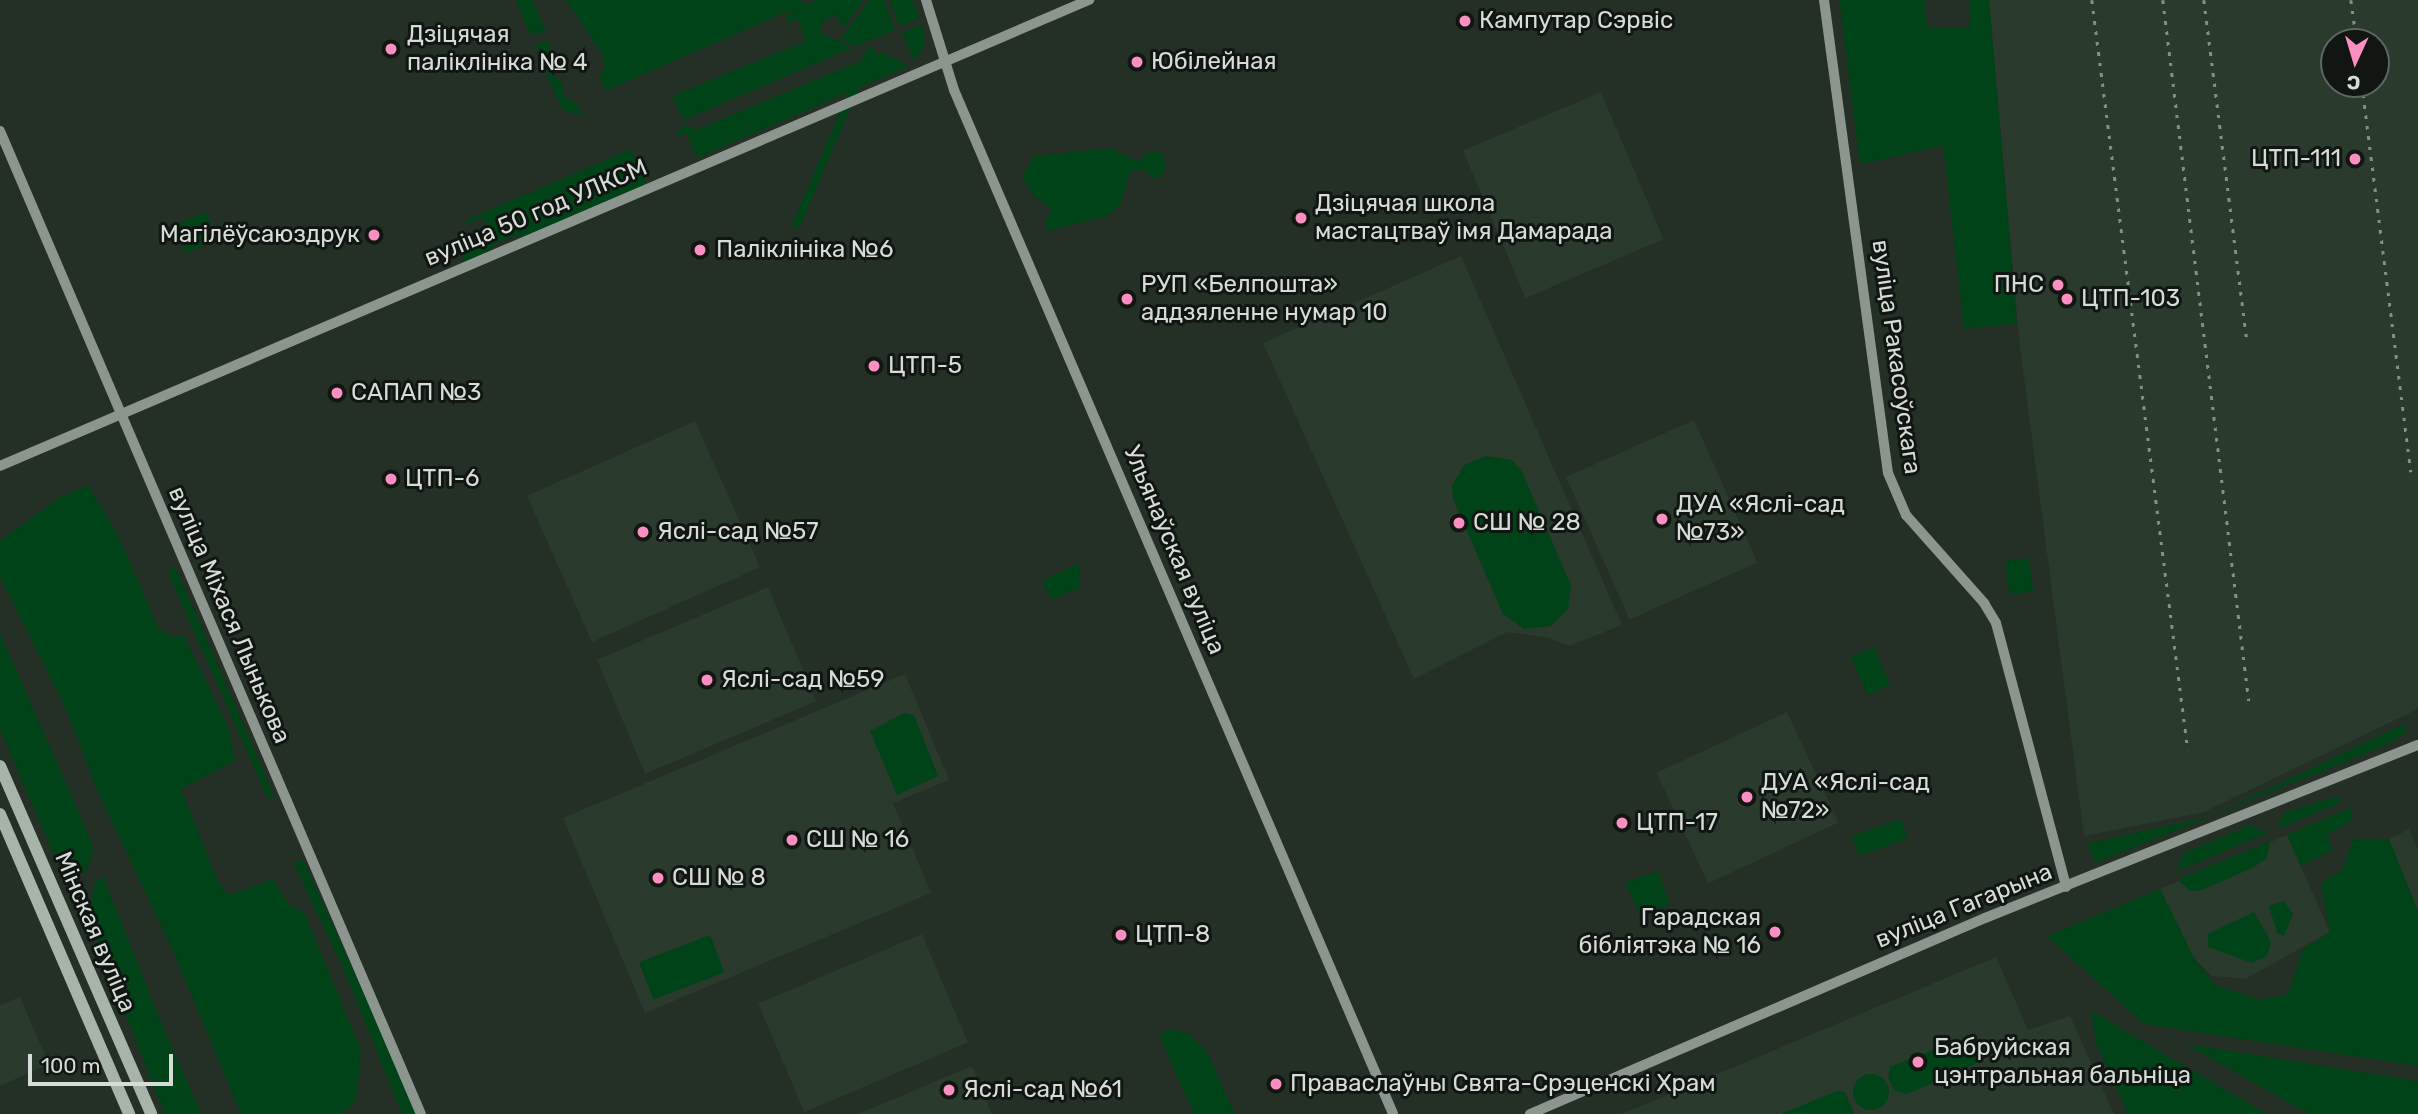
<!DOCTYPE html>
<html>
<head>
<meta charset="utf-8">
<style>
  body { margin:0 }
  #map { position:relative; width:2418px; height:1114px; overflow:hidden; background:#242f26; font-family:Rubik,sans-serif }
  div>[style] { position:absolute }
  .built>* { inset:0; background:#2a3a2d; transform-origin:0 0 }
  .green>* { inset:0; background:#004318; transform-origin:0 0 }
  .round { border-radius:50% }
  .secondary>* { height:10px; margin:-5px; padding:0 5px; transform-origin:5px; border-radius:5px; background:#8d968e }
  .primary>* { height:12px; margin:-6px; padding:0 6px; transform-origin:6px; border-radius:6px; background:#a8b3a9 }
  .rail>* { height:2.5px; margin-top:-1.25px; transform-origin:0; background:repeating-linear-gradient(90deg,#868e87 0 3.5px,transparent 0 10.5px) }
  .dots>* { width:19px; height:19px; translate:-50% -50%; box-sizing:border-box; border:4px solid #111612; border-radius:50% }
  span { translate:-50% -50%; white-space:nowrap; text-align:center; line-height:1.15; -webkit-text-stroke:6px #111612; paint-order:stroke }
  .poi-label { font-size:24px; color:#d6dcd7 }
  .left { translate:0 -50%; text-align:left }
  .right { translate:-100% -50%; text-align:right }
  .street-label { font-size:24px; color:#d6dcd7 }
  .north { position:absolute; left:2320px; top:28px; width:70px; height:70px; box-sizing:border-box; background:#111612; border:2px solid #606561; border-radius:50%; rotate:184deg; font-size:19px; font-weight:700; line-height:28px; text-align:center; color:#d6dcd7 }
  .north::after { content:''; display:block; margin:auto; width:24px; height:32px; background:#fc8fc2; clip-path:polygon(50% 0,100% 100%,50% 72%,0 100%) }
  .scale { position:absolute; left:28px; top:1054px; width:145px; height:32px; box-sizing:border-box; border:4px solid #d6dcd7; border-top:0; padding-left:9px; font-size:21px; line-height:24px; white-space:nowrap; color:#d6dcd7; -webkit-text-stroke:5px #111612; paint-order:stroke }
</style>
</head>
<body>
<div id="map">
  <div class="built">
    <div style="clip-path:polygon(evenodd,1989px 0,2418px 0,2418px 709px,2204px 812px,2084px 836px,2019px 339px,1989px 0,2334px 42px,2376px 42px,2376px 84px,2334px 84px,2334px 42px)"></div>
    <div style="left:1601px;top:92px;width:160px;height:150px;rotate:67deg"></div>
    <div style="clip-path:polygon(1461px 256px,1622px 625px,1569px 646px,1550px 638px,1507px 632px,1414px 679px,1263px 343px)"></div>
    <div style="left:1694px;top:420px;width:156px;height:140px;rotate:66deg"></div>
    <div style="left:695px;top:421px;width:160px;height:184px;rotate:66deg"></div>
    <div style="left:768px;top:587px;width:124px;height:186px;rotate:67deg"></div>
    <div style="clip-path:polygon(905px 674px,949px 780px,893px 803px,931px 893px,645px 1013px,563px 818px)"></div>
    <div style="left:1787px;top:712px;width:122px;height:144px;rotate:65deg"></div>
    <div style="clip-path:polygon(2409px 829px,2418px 849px,2418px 911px,2389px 839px)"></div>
    <div style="clip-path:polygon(2287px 835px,2330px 932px,2245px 979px,2212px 976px,2194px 958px,2160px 889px)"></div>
    <div style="left:922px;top:934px;width:118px;height:178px;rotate:67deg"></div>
    <div style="clip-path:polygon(1996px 957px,2028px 1030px,2070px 1016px,2114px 1114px,1622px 1114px)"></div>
    <div style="clip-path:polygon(20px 997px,49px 1064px,0 1086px,0 1005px)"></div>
    <div style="clip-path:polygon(972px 1066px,992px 1114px,858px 1114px)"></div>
  </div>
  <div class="green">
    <div style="clip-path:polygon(516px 0,533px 0,546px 32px,529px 34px)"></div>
    <div style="clip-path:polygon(566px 0,801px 0,803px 5px,817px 0,863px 0,844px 28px,836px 15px,824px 20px,819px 32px,852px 48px,684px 120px,672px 96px,806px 41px,797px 19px,788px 23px,786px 16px,793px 9px,605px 91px,599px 76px,605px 69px,603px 55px)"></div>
    <div style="clip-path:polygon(869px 0,884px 0,895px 30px,856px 46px,840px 40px)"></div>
    <div style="clip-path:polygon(889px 0,912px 0,920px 18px,900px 26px)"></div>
    <div style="clip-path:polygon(1839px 0,1925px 0,1927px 28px,1970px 28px,1970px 0,1989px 0,2017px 323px,1964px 329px,1943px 146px,1860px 164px)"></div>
    <div style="clip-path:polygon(922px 24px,925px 44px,914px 62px,902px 32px)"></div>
    <div style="clip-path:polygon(550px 40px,551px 74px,562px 82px,565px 98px,576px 102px,582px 116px,563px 110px,557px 99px,535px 45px)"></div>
    <div style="left:868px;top:46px;width:8px;height:195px;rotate:23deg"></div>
    <div style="clip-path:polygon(881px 52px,909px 66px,697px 158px,687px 133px,675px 137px,683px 125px,697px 130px)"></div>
    <div style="clip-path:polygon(1111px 148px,1137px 161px,1151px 151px,1163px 154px,1166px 167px,1161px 177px,1153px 179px,1144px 169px,1130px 171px,1121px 204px,1107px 216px,1047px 231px,1045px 222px,1052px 209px,1034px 196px,1022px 177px,1034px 156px)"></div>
    <div style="clip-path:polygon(631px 149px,648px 188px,527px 240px,517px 235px,493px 244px,490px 255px,466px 265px,458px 247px,490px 233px,484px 217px,467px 224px,466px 220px)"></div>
    <div style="left:206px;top:212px;width:30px;height:35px;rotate:67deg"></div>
    <div style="clip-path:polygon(1486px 456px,1512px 460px,1521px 470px,1571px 585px,1568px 609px,1551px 626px,1524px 629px,1503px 614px,1453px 499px,1452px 486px,1464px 465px)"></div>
    <div style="clip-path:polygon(88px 485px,117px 533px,159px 629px,172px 637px,184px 636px,229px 729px,235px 761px,181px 789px,219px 883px,229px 895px,273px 879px,288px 904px,304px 912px,361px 1050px,356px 1102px,341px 1114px,241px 1114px,174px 953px,98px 792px,64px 705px,0 577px,0 541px,59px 498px)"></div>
    <div style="left:2029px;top:558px;width:34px;height:24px;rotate:83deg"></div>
    <div style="clip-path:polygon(1080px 563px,1079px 588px,1051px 600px,1042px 581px)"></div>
    <div style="clip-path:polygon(171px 567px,177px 571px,274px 796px,268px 799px,169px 575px)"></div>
    <div style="clip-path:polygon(0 633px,94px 847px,86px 873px,71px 869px,53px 853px,0 729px)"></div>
    <div style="left:1874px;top:647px;width:41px;height:25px;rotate:67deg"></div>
    <div style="clip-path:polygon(904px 713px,914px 715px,938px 776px,897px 795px,870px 731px)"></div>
    <div style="clip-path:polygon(2405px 724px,2407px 732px,2384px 746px,2211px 816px)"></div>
    <div style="clip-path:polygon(2338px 796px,2340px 803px,2277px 829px,2284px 813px)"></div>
    <div style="clip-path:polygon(2352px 807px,2352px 820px,2327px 835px,2333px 849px,2301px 866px,2287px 835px)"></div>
    <div style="clip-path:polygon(2209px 817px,2095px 863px,2088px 845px,2089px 843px)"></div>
    <div style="left:1901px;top:819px;width:21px;height:52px;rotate:71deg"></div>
    <div style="clip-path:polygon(2251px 825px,2267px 833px,2176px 872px,2184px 853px)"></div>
    <div style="clip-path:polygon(2353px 839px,2389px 839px,2418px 911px,2418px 1066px,2144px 1024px,2047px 936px,2160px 889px,2194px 958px,2215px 985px,2258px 999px,2288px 995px,2303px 949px,2330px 932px,2321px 882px,2342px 871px)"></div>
    <div style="clip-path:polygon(2270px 841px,2267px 858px,2254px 867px,2202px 890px,2191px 891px,2181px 883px,2179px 879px)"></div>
    <div style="clip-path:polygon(303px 860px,386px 1042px,416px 1114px,402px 1114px,347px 977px,293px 862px)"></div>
    <div style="clip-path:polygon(1658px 871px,1670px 904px,1641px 916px,1625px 883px)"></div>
    <div style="clip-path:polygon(103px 876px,159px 1017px,201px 1114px,165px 1114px,88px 920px,95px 881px)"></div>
    <div style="clip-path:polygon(2284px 901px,2293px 914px,2284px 936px,2277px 933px,2269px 906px)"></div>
    <div style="clip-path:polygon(2254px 912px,2271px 942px,2267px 956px,2252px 963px,2208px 947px,2208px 934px)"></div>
    <div style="left:710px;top:935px;width:40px;height:76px;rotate:69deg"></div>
    <div style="clip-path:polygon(2091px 1011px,2267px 1114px,2128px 1114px,2096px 1043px)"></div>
    <div style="clip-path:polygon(1170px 1029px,1190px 1035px,1206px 1050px,1235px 1114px,1194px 1114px,1159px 1035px)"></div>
    <div style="clip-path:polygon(2186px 1044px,2418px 1081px,2418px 1114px,2309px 1114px)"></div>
    <div style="clip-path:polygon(1946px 1045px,1973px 1051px,1979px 1062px,1907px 1094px,1895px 1091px,1888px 1078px,1890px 1067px)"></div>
    <div class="round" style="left:1853px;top:1074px;width:36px;height:36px"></div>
    <div style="clip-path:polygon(1837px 1091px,1845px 1092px,1854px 1114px,1781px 1114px)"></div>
  </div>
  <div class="secondary">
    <div style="left:926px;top:0;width:94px;rotate:72.7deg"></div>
    <div style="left:954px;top:90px;width:1114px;rotate:66.79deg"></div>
    <div style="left:1824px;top:0;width:477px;rotate:82.3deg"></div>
    <div style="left:1888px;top:473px;width:46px;rotate:66.8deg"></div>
    <div style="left:1906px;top:515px;width:118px;rotate:48.4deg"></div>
    <div style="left:1984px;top:603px;width:23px;rotate:59deg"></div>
    <div style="left:1996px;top:623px;width:273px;rotate:75.1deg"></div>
    <div style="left:0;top:131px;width:1069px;rotate:66.82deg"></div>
    <div style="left:0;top:466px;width:1185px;rotate:-23.17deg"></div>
    <div style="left:1530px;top:1114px;width:495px;rotate:-23.3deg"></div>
    <div style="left:1985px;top:918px;width:466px;rotate:-21.8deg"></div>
  </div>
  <div class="primary">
    <div style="left:0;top:766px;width:379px;rotate:66.5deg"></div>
    <div style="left:0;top:814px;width:327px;rotate:66.7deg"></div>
  </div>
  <div class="rail">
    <div style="left:2092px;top:0;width:756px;rotate:82.71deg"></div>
    <div style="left:2163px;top:0;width:706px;rotate:83.01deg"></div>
    <div style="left:2204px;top:0;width:343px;rotate:82.8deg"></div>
    <div style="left:2351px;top:0;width:42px;rotate:81.9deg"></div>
    <div style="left:2362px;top:84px;width:391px;rotate:82.8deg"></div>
  </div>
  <div class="dots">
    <div style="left:1465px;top:21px;background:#fc8fc2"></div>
    <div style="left:391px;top:49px;background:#fc8fc2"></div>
    <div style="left:1137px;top:62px;background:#fc8fc2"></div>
    <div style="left:2355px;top:159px;background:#fc8fc2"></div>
    <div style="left:1301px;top:218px;background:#fc8fc2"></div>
    <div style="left:374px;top:235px;background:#fc8fc2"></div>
    <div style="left:700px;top:250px;background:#fc8fc2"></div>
    <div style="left:2058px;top:285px;background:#fc8fc2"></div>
    <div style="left:1127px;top:299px;background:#fc8fc2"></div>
    <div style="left:2067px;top:299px;background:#fc8fc2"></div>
    <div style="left:874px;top:366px;background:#fc8fc2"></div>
    <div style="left:337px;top:393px;background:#fc8fc2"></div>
    <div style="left:391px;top:479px;background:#fc8fc2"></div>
    <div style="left:1662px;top:519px;background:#fc8fc2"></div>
    <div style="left:1459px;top:523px;background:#fc8fc2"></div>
    <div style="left:643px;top:532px;background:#fc8fc2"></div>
    <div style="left:707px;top:680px;background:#fc8fc2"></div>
    <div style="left:1747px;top:797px;background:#fc8fc2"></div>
    <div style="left:1622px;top:823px;background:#fc8fc2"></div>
    <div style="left:792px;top:840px;background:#fc8fc2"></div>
    <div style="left:658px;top:878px;background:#fc8fc2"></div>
    <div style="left:1775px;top:932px;background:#fc8fc2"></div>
    <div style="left:1121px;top:935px;background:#fc8fc2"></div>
    <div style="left:1918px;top:1062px;background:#fc8fc2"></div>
    <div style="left:1276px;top:1084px;background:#fc8fc2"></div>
    <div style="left:949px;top:1090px;background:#fc8fc2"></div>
  </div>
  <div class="poi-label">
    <span class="left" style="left:1479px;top:21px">Кампутар Сэрвіс</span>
    <span class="left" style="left:407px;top:49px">Дзіцячая<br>паліклініка № 4</span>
    <span class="left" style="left:1151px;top:62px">Юбілейная</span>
    <span class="right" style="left:2341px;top:159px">ЦТП-111</span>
    <span class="left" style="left:1315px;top:218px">Дзіцячая школа<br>мастацтваў імя Дамарада</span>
    <span class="right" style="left:360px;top:235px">Магілёўсаюздрук</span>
    <span class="left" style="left:716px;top:250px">Паліклініка №6</span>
    <span class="left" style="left:1141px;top:299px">РУП «Белпошта»<br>аддзяленне нумар 10</span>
    <span class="right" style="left:2044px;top:285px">ПНС</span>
    <span class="left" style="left:2081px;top:299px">ЦТП-103</span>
    <span class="left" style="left:888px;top:366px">ЦТП-5</span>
    <span class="left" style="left:351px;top:393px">САПАП №3</span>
    <span class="left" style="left:405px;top:479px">ЦТП-6</span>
    <span class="left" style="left:1676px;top:519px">ДУА «Яслі-сад<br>№73»</span>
    <span class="left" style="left:1473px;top:523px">СШ № 28</span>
    <span class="left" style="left:657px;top:532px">Яслі-сад №57</span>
    <span class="left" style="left:721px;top:680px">Яслі-сад №59</span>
    <span class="left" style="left:1761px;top:797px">ДУА «Яслі-сад<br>№72»</span>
    <span class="left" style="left:1636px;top:823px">ЦТП-17</span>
    <span class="left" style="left:806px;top:840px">СШ № 16</span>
    <span class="left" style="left:672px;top:878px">СШ № 8</span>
    <span class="right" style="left:1761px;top:932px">Гарадская<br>бібліятэка № 16</span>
    <span class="left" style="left:1135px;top:935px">ЦТП-8</span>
    <span class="left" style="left:1934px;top:1062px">Бабруйская<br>цэнтральная бальніца</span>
    <span class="left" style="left:1290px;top:1084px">Праваслаўны Свята-Срэценскі Храм</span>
    <span class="left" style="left:963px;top:1090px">Яслі-сад №61</span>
  </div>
  <div class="street-label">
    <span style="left:536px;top:213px;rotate:-23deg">вуліца 50 год УЛКСМ</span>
    <span style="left:1896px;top:357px;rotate:82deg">вуліца Ракасоўскага</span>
    <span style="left:1174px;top:550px;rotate:67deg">Ульянаўская вуліца</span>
    <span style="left:229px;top:615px;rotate:67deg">вуліца Міхася Лынькова</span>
    <span style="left:1964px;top:906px;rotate:-22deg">вуліца Гагарына</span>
    <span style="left:95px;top:932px;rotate:67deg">Мінская вуліца</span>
  </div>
  <div class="north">С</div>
  <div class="scale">100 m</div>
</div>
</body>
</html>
